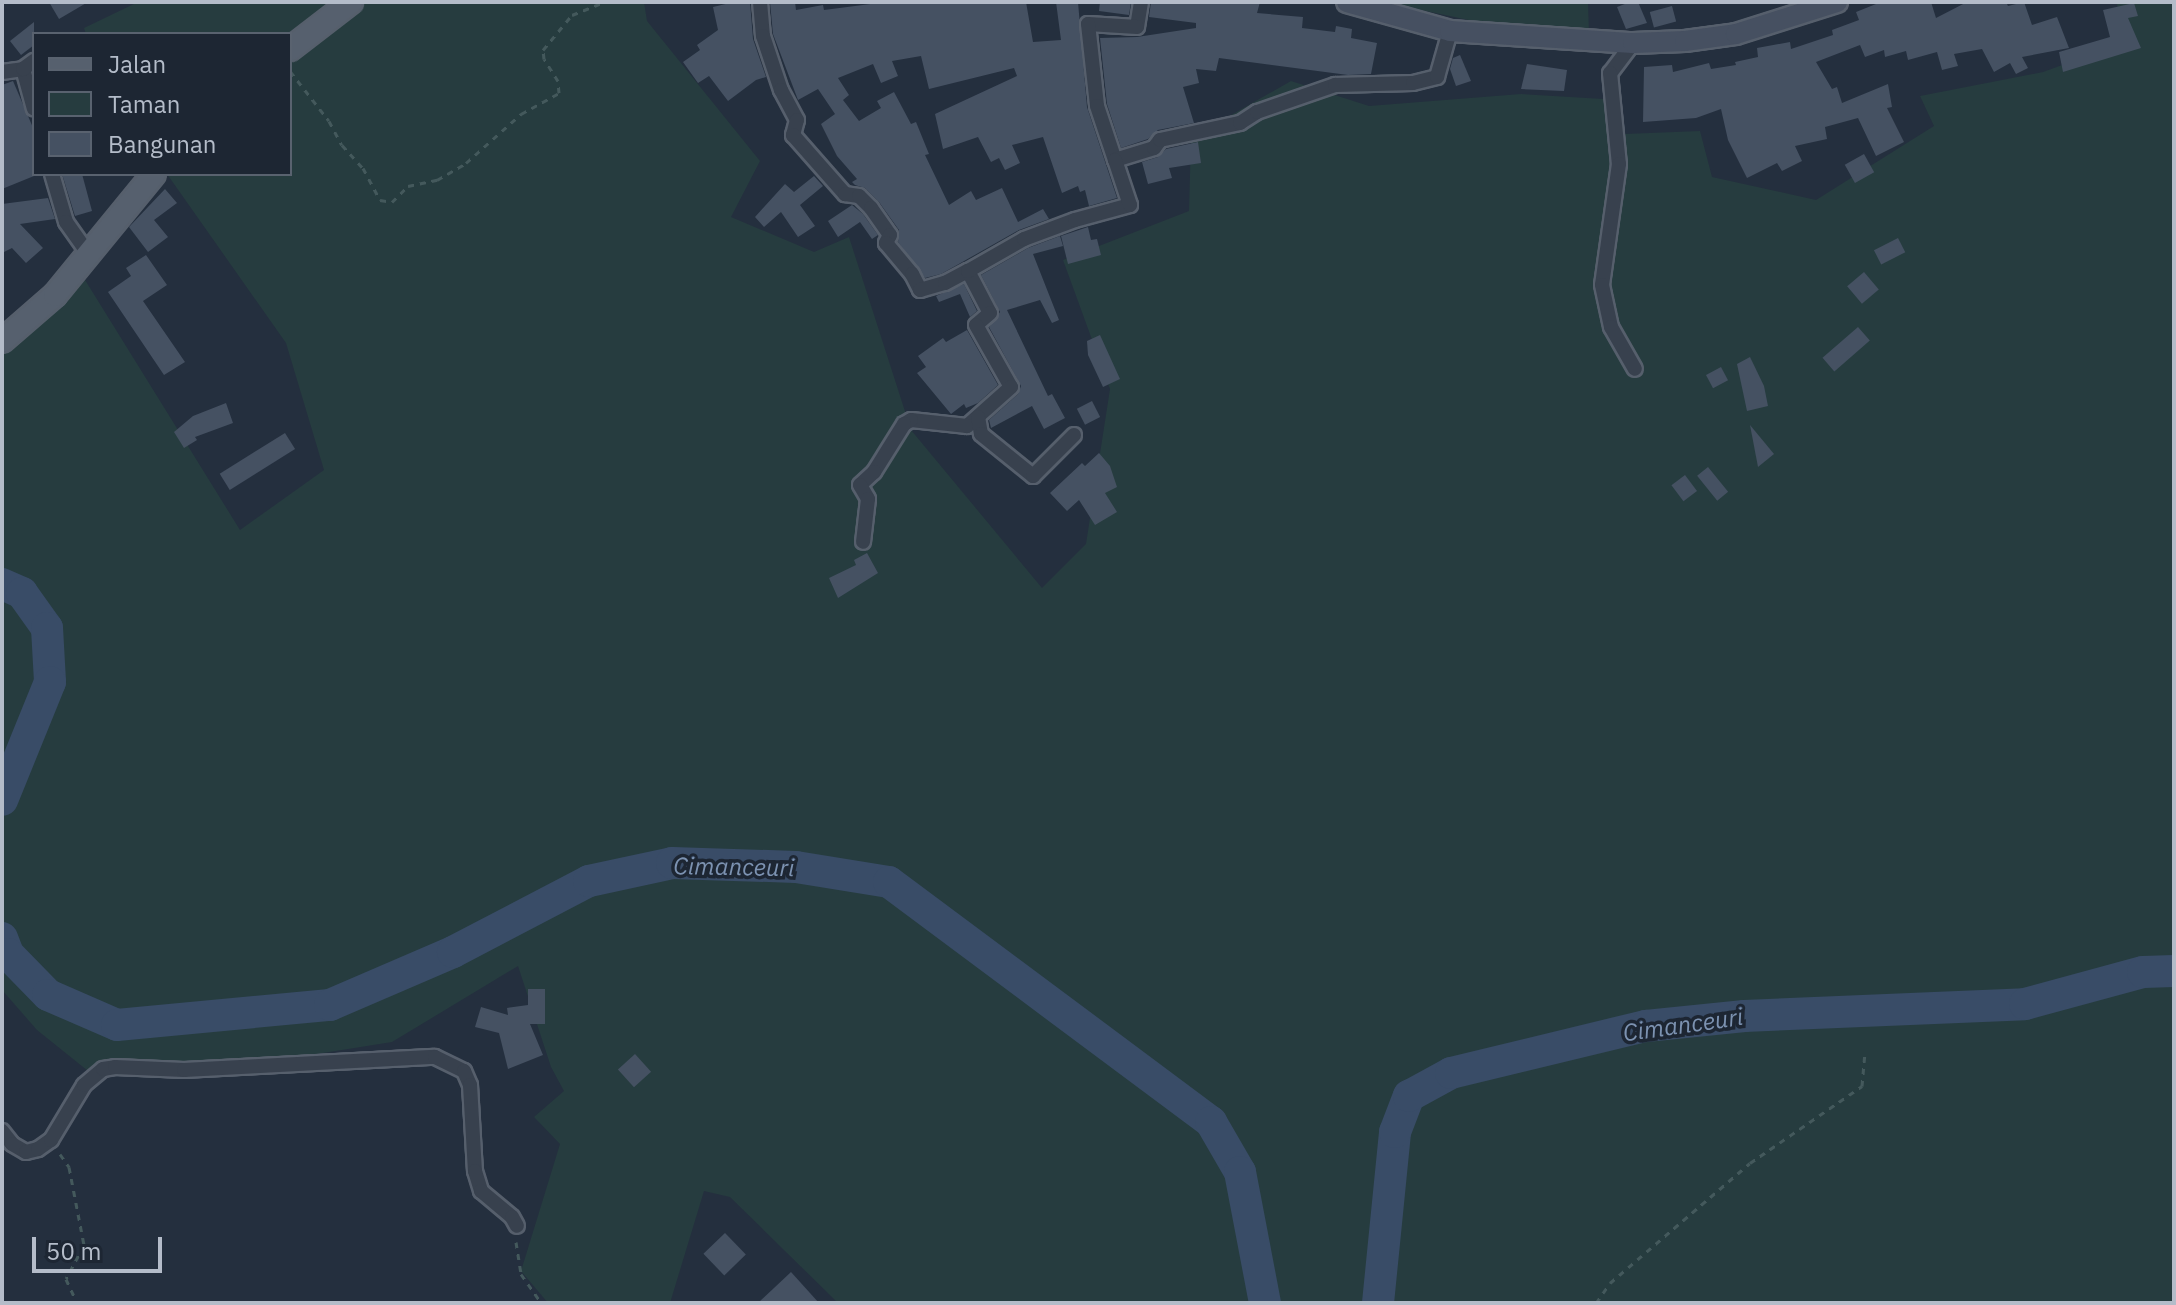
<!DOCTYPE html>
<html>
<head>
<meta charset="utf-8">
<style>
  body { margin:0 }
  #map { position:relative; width:2176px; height:1305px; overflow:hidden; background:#242f3e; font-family:"IBM Plex Sans",sans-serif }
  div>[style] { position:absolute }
  .green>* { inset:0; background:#263c3f }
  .river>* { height:32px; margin:-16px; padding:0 16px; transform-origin:16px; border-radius:16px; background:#394c67 }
  .building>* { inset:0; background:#455162; transform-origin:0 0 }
  .path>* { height:3px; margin-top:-1.5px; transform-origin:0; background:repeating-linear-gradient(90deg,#44595c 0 6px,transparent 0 12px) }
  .roads { filter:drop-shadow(2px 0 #565f6c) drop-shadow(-2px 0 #565f6c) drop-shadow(0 2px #565f6c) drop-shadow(0 -2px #565f6c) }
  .street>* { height:14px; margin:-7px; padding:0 7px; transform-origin:7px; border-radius:7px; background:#38414e }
  .secondary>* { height:20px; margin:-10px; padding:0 10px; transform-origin:10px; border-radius:10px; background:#465061 }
  .primary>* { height:22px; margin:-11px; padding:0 11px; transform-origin:11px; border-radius:11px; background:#56606e }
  span { translate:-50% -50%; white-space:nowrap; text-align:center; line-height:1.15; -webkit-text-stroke:7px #1d2633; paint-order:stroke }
  .water-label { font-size:24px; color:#7c92b1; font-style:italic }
  .frame { position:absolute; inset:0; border:4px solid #b4bcc9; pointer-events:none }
  .legend { position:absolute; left:32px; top:32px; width:260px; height:144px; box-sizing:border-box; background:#1d2633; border:2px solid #59626f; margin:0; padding:10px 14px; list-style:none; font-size:24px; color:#b4bcc9 }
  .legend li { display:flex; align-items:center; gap:16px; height:40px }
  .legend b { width:40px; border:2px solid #59626f }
  .scale { position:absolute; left:32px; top:1237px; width:130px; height:36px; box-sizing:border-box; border:4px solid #b4bcc9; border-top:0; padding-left:10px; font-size:24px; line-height:28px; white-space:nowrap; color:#b4bcc9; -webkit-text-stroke:6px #1d2633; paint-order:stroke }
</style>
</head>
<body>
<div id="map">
  <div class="green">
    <div style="clip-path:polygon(138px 2px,644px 2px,647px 21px,760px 161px,731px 217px,814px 252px,849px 237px,911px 430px,1042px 588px,1086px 544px,1110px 389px,1063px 260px,1189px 211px,1191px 138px,1291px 81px,1369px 106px,1521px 94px,1620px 100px,1625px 134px,1700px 131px,1712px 177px,1816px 200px,1934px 126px,1920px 96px,2043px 72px,2120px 44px,2117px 2px,2174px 2px,2174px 1303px,838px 1303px,730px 1197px,704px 1191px,670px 1303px,548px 1303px,521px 1271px,560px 1144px,534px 1117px,564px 1091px,551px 1067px,518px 966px,392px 1042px,236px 1067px,88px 1071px,37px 1030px,2px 990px,2px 338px,77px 267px,240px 530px,324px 470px,286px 343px,167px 174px,290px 174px,290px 34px,86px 34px,84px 28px)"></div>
    <div style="clip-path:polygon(1383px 2px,1588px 2px,1589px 33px,1521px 31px)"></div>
  </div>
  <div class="river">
    <div style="left:2px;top:584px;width:22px;rotate:24deg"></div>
    <div style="left:22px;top:593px;width:43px;rotate:54.5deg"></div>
    <div style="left:47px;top:628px;width:54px;rotate:86.8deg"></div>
    <div style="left:50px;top:682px;width:127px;rotate:112.1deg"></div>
    <div style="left:2px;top:938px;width:17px;rotate:69deg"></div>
    <div style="left:8px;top:954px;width:57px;rotate:45.7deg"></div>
    <div style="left:48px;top:995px;width:75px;rotate:23.5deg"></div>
    <div style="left:117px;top:1025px;width:214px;rotate:-5.4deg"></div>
    <div style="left:330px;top:1005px;width:134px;rotate:-23.3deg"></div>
    <div style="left:453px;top:952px;width:153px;rotate:-27.6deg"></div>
    <div style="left:589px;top:881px;width:85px;rotate:-12.2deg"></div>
    <div style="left:672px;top:863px;width:124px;rotate:1.8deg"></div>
    <div style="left:796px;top:867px;width:94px;rotate:9.2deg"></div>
    <div style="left:889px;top:882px;width:402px;rotate:36.7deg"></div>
    <div style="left:1211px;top:1122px;width:58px;rotate:59.9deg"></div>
    <div style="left:1240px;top:1172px;width:133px;rotate:79.2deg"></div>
    <div style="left:1378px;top:1303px;width:172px;rotate:-84.3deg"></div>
    <div style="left:1395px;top:1132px;width:39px;rotate:-69deg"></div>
    <div style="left:1409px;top:1096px;width:48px;rotate:-28.7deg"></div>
    <div style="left:1451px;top:1073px;width:201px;rotate:-13.6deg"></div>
    <div style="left:1646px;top:1026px;width:99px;rotate:-5.8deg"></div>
    <div style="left:1744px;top:1016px;width:281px;rotate:-2.4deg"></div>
    <div style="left:2025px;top:1004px;width:122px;rotate:-15.2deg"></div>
    <div style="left:2143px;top:972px;width:31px;rotate:-2deg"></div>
  </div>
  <div class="building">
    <div style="clip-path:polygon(49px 2px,88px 2px,59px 19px)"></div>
    <div style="clip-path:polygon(734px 2px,750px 2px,753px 39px,766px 77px,756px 80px,728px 101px,709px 76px,698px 83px,683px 62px,700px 50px,697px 45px,718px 30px,713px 7px)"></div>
    <div style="clip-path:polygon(770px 2px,795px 2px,796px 10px,823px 5px,824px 10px,886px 2px,1026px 2px,1033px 42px,1061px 40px,1056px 2px,1078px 2px,1087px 107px,1117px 198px,1089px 206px,1085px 190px,1080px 192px,1078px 186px,1062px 193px,1043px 137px,1012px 145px,1020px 163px,1005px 170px,999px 158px,991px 162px,978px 137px,943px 149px,935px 114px,1017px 76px,1014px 68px,929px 89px,921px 56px,892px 61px,898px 76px,881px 83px,873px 64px,838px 78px,849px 95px,843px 100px,859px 121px,881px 108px,877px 101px,894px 92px,911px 124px,916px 122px,929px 154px,925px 155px,949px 205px,971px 191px,976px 200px,1002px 188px,1018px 222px,1043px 209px,1049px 219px,1019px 230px,941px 274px,925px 278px,898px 242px,899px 230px,879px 202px,865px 188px,855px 185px,852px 182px,857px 179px,837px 156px,821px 124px,835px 114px,818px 89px,798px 100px,773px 34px)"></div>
    <div style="clip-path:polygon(1100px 2px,1131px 2px,1129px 15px,1099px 11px)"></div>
    <div style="clip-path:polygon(1151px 2px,1260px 2px,1257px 13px,1303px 17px,1302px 28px,1335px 32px,1336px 26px,1352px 29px,1351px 38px,1377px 43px,1371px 74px,1348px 75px,1219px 58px,1216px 71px,1196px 69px,1199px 83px,1183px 87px,1194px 123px,1158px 130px,1148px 139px,1121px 148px,1107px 104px,1100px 38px,1137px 37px,1196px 28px,1196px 23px,1149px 17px)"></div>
    <div style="clip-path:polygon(1630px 2px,1638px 2px,1647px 23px,1626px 29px,1617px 7px)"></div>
    <div style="clip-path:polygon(1881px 2px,1931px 2px,1936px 18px,1967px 2px,2006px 2px,2008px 6px,2024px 2px,2032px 25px,2057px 17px,2069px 48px,2022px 57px,2028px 68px,2016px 74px,2010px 63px,1994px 72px,1982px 49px,1954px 54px,1958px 66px,1942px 70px,1937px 52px,1908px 60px,1906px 51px,1885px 57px,1884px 50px,1865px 57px,1860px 45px,1816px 62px,1832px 89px,1837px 87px,1842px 103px,1888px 84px,1892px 107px,1887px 108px,1904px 142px,1876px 156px,1858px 118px,1825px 127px,1827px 139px,1795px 146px,1802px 161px,1782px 171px,1777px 163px,1747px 178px,1728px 140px,1721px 109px,1696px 118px,1643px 122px,1644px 67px,1672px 65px,1673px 72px,1709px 63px,1711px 69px,1736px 65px,1735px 62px,1758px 57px,1757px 48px,1790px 42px,1791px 49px,1833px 35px,1832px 30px,1859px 20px,1856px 12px)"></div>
    <div style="clip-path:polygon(2134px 3px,2138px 16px,2128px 18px,2141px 48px,2063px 72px,2059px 52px,2110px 37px,2103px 10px)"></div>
    <div style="left:1672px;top:6px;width:16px;height:23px;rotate:75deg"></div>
    <div style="clip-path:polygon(34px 22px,34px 45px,21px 55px,10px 41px)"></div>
    <div style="clip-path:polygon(1460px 55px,1471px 81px,1456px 86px,1450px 69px,1453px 58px)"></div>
    <div style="clip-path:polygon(1527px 64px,1567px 70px,1564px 91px,1521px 89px)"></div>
    <div style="clip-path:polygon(13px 81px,34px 130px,34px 176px,2px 189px,2px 85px)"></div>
    <div style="clip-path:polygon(1198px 142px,1201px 163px,1169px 168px,1172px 178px,1148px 184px,1142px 162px,1158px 157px,1166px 149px)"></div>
    <div style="left:1864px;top:154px;width:21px;height:22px;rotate:61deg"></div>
    <div style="clip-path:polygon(62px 174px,82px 174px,92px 211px,75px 216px)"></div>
    <div style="clip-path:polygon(814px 176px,823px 186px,800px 205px,815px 226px,798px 237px,781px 212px,764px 227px,755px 217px,785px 184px,794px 192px)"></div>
    <div style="clip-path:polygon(165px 189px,177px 203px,154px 220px,168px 237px,148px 252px,129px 227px)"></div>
    <div style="clip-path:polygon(48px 198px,55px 219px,20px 224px,43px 248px,26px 263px,12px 248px,2px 253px,2px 204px)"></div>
    <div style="clip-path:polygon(852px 205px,863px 214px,878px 235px,872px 239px,860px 222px,838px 237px,828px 221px)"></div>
    <div style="clip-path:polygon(1088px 227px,1091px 240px,1097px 239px,1101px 255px,1068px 264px,1061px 236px)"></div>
    <div style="clip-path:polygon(1060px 236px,1063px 246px,1033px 254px,1059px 320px,1052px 323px,1040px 300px,1007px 310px,1048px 396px,1052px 394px,1065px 418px,1044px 429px,1032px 406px,991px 428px,989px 420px,1018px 394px,1021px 386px,989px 327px,1000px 312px,981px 275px,1028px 248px)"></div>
    <div style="left:1898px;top:238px;width:16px;height:27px;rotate:63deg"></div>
    <div style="clip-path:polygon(146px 255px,167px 285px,143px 301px,185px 362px,164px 375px,108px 292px,131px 276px,126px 268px)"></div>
    <div style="left:1864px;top:272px;width:23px;height:22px;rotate:50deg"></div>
    <div style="clip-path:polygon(964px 284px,977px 311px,970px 317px,960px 294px,939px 302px,936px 296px)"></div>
    <div style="left:1858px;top:327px;width:18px;height:47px;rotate:49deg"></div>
    <div style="clip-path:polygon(967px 330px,998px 385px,978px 403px,966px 408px,964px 404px,951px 414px,917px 373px,926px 367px,918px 356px,943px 338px,946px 342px)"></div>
    <div style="clip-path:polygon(1100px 335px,1120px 379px,1103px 387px,1088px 355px,1087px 341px)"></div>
    <div style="clip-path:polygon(1750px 357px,1764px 386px,1768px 406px,1747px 411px,1737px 364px)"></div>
    <div style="left:1721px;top:367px;width:15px;height:17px;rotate:62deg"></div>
    <div style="left:1092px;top:401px;width:18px;height:17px;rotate:63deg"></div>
    <div style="clip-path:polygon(226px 403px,233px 423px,195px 437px,197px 440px,184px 448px,174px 432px,193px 416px)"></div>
    <div style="clip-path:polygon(1750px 425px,1774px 454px,1758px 467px)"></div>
    <div style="left:285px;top:433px;width:19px;height:77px;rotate:58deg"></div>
    <div style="clip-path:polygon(1099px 453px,1110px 466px,1117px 487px,1105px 493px,1117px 512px,1095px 525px,1079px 500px,1067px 511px,1050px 493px,1082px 463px,1085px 466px)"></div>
    <div style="left:1708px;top:467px;width:32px;height:14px;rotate:51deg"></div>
    <div style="left:1685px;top:475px;width:20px;height:17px;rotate:53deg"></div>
    <div style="clip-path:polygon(867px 553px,878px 573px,838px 598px,829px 578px,856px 565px,854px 560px)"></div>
    <div style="clip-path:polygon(528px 989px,545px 989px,545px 1024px,530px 1024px,543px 1055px,508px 1069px,499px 1033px,475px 1027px,481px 1007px,508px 1015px,507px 1008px,528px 1005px)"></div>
    <div style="left:635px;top:1054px;width:24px;height:23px;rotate:48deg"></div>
    <div style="left:725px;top:1233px;width:30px;height:30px;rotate:46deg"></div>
    <div style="clip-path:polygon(791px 1272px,819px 1303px,758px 1303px)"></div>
  </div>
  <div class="path">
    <div style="left:290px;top:71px;width:63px;rotate:52deg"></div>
    <div style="left:329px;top:121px;width:27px;rotate:62deg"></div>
    <div style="left:342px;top:145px;width:31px;rotate:48deg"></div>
    <div style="left:363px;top:168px;width:36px;rotate:62deg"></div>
    <div style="left:380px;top:200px;width:12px;rotate:9deg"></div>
    <div style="left:392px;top:202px;width:23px;rotate:-45deg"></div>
    <div style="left:408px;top:186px;width:30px;rotate:-12deg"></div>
    <div style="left:437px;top:180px;width:34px;rotate:-30deg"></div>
    <div style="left:466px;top:163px;width:74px;rotate:-41.7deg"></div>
    <div style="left:521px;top:114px;width:43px;rotate:-28.9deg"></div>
    <div style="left:559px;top:93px;width:12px;rotate:-95deg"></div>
    <div style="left:558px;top:81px;width:26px;rotate:-122deg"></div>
    <div style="left:544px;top:59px;width:9px;rotate:-96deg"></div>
    <div style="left:543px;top:50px;width:45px;rotate:-50.4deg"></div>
    <div style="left:572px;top:15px;width:35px;rotate:-22deg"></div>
    <div style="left:60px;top:1154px;width:16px;rotate:55deg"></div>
    <div style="left:69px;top:1167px;width:79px;rotate:79.1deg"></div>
    <div style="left:84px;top:1245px;width:38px;rotate:118deg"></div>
    <div style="left:66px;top:1279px;width:26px;rotate:65deg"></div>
    <div style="left:516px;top:1242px;width:32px;rotate:81deg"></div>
    <div style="left:521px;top:1274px;width:35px;rotate:55deg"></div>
    <div style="left:1596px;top:1303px;width:24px;rotate:-55deg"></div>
    <div style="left:1610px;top:1283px;width:184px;rotate:-40.6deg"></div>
    <div style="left:1750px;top:1163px;width:136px;rotate:-34.5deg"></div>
    <div style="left:1862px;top:1086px;width:32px;rotate:-85deg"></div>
  </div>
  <div class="roads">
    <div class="street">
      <div style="left:760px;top:2px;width:34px;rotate:85deg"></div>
      <div style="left:763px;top:36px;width:57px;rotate:71.6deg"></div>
      <div style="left:781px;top:90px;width:34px;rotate:62deg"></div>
      <div style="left:797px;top:120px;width:16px;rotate:105deg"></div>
      <div style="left:793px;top:135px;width:79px;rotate:48.6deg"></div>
      <div style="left:845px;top:194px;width:14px;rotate:8deg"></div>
      <div style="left:859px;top:196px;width:17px;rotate:45deg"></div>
      <div style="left:871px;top:208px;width:33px;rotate:55deg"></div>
      <div style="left:890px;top:235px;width:9px;rotate:117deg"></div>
      <div style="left:886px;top:243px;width:40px;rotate:50deg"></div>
      <div style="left:912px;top:274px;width:18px;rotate:63deg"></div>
      <div style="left:920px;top:290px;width:26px;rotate:-16deg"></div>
      <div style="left:945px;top:283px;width:26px;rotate:-28deg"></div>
      <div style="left:968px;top:271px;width:47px;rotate:62.4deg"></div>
      <div style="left:990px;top:313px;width:18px;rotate:139deg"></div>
      <div style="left:976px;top:325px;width:71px;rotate:60.6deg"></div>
      <div style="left:1011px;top:387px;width:59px;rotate:138.4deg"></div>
      <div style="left:967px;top:426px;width:56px;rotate:-173.9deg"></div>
      <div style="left:911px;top:420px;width:8px;rotate:150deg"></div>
      <div style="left:904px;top:424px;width:57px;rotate:122deg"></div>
      <div style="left:874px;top:472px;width:19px;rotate:137deg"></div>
      <div style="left:860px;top:485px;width:16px;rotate:60deg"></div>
      <div style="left:868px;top:499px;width:43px;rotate:96.6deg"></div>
      <div style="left:1141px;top:2px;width:25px;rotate:99deg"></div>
      <div style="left:1137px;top:27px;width:49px;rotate:-176.5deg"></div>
      <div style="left:1088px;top:24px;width:82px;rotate:83.7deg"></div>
      <div style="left:1097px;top:106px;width:57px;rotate:71.6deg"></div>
      <div style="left:1115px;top:160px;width:41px;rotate:-17.1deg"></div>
      <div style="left:1154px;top:148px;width:10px;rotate:-53deg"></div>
      <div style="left:1160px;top:140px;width:82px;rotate:-12deg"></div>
      <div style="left:1240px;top:123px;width:20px;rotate:-33deg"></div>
      <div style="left:1257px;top:112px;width:83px;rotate:-19.1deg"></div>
      <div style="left:1335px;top:85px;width:78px;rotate:-1.5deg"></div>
      <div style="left:1413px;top:83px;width:25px;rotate:-14deg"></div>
      <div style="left:1437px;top:77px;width:48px;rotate:-74.2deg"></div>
      <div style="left:1633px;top:43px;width:38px;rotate:127deg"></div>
      <div style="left:1610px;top:73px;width:91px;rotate:84.4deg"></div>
      <div style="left:1619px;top:164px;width:122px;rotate:98deg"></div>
      <div style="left:1602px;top:285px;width:43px;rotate:77.9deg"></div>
      <div style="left:1611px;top:327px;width:48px;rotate:60.3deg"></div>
      <div style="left:23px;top:69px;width:41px;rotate:74.6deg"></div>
      <div style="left:2px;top:72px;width:21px;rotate:-8deg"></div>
      <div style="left:23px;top:69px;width:14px;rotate:-36deg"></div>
      <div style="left:52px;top:174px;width:50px;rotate:73.7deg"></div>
      <div style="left:66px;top:222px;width:42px;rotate:54.8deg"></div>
      <div style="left:968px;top:271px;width:64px;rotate:-29.7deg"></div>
      <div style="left:1024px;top:239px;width:54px;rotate:-20.4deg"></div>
      <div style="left:1075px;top:220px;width:57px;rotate:-15.3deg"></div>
      <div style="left:1130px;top:205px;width:47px;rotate:-108.4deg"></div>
      <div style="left:978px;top:417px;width:17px;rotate:80deg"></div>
      <div style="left:981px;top:434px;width:67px;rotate:38.9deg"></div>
      <div style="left:1033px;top:476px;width:58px;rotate:-45deg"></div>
      <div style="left:2px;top:1131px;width:16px;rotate:52deg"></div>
      <div style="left:12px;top:1144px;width:16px;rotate:30deg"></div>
      <div style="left:26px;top:1152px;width:12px;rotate:-14deg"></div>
      <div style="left:38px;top:1149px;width:16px;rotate:-35deg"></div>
      <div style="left:51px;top:1140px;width:64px;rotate:-59deg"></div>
      <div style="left:84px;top:1085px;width:25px;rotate:-40deg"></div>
      <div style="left:103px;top:1069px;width:12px;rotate:-9deg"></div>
      <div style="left:115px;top:1067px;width:69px;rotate:2.5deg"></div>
      <div style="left:184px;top:1070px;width:251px;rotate:-3deg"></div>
      <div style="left:435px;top:1057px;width:32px;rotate:26deg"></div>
      <div style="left:464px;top:1071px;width:15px;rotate:67deg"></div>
      <div style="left:470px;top:1085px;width:86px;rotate:86.7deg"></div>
      <div style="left:475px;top:1171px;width:21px;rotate:73deg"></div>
      <div style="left:481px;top:1191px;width:40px;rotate:40deg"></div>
      <div style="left:512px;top:1217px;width:10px;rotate:61deg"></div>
    </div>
    <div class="secondary">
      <div style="left:1347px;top:2px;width:107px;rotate:15.7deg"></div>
      <div style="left:1450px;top:31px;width:183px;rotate:3.8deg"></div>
      <div style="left:1633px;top:43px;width:52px;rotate:-2.2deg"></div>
      <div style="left:1685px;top:41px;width:51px;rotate:-7.8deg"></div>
      <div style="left:1736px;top:34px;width:106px;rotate:-17.6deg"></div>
    </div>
    <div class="primary">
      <div style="left:290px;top:49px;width:77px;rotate:-37.6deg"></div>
      <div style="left:2px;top:341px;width:70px;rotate:-41deg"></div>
      <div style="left:55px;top:295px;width:156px;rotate:-50.7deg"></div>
    </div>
  </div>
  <div class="water-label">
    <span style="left:734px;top:867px;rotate:1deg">Cimanceuri</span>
    <span style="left:1683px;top:1025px;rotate:-8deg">Cimanceuri</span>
  </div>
  <div class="frame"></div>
  <ul class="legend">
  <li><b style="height:10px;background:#56606e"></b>Jalan</li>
  <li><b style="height:22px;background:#263c3f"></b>Taman</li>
  <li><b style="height:22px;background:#455162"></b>Bangunan</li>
  </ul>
  <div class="scale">50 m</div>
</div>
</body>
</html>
